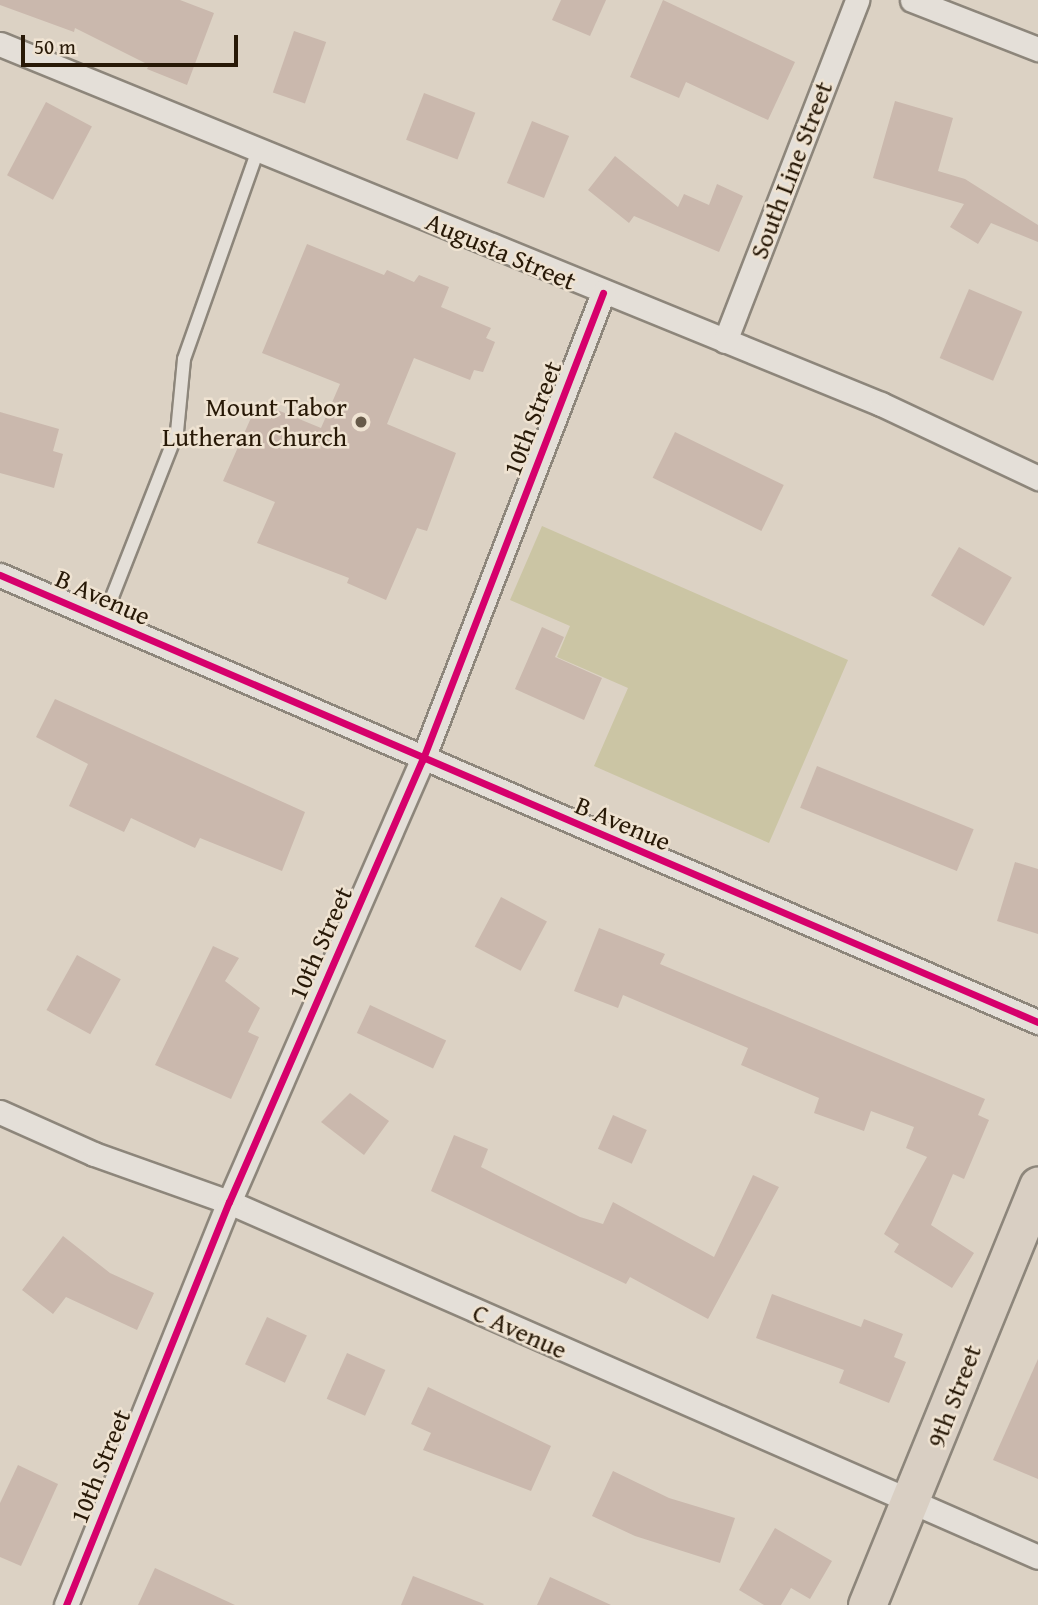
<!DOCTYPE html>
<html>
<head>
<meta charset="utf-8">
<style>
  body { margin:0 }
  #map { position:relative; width:1038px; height:1605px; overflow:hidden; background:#dcd2c4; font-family:"Gentium Book Plus",serif }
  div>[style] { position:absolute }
  .green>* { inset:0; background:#cbc5a4 }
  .building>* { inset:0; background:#cab8ad; transform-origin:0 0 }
  .roads { filter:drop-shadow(2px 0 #8d867b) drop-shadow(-2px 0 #8d867b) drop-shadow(0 2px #8d867b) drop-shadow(0 -2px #8d867b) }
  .service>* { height:12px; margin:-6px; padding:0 6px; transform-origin:6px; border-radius:6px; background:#e4dfd8 }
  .minor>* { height:23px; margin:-11.5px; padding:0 11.5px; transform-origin:11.5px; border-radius:11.5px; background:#e4dfd8 }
  .primary>* { height:37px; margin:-18.5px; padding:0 18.5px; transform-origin:18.5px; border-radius:18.5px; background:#d9cfc3 }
  .cycleway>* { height:7px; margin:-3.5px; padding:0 3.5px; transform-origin:3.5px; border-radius:3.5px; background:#d6006c }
  .dots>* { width:19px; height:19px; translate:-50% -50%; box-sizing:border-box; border:4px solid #efe3d2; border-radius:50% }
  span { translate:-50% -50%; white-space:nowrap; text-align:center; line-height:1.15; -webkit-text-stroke:5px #efe3d2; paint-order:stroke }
  .street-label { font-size:26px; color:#281907 }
  .poi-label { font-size:26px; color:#281907 }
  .right { translate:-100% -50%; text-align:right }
  .scale { position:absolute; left:21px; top:35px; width:217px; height:32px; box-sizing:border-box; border:4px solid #281907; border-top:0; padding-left:9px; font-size:21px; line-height:24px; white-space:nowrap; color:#281907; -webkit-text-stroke:5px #efe3d2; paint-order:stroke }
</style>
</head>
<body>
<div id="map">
  <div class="green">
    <div style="clip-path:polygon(542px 526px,848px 660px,769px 843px,594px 766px,628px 688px,557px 657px,570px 626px,510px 600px)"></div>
  </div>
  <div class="building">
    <div style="clip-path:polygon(0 0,180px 0,214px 13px,187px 85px,147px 69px,149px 65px,75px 28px,74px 32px,0 5px)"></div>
    <div style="clip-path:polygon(561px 0,606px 0,590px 36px,552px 20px)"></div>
    <div style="clip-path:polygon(663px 0,795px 62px,768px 120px,686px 82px,679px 98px,630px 77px)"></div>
    <div style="left:294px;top:31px;width:34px;height:65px;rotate:19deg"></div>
    <div style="left:424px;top:93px;width:55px;height:50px;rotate:21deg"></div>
    <div style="clip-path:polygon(895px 101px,953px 118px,938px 171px,965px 179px,1038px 225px,1038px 242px,991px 223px,978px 244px,950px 227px,964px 204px,873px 178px)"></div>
    <div style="left:46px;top:102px;width:52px;height:83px;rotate:28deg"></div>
    <div style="left:532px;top:121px;width:40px;height:67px;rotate:22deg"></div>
    <div style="clip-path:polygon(615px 156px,678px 207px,684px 194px,709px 205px,717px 184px,743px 196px,719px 252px,634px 216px,629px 223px,588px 190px)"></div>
    <div style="clip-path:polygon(307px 244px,384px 275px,387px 270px,414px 282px,419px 275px,449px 287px,441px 307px,491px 328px,486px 338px,495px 342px,483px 372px,474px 370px,470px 380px,414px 358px,387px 424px,456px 453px,427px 531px,417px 528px,386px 600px,347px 583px,349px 578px,257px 543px,275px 502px,223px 481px,258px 402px,321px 428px,340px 384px,262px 353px)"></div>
    <div style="left:969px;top:289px;width:58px;height:75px;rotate:23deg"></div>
    <div style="clip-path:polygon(0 412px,59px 429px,53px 451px,63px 454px,54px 488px,0 473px)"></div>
    <div style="left:675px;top:432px;width:121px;height:51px;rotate:26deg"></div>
    <div style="left:959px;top:547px;width:61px;height:56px;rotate:30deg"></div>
    <div style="clip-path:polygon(542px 627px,564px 637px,555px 657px,602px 678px,584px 720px,515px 689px)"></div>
    <div style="clip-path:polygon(55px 699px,305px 812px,282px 871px,200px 838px,195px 848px,131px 818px,124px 832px,69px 806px,88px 764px,36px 737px)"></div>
    <div style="left:817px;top:766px;width:169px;height:45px;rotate:22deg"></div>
    <div style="clip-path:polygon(1015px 862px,1038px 869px,1038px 934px,997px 921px)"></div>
    <div style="left:501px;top:897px;width:52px;height:56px;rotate:28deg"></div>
    <div style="clip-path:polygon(599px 928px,665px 954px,660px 964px,985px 1099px,978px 1115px,989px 1120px,964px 1179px,953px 1174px,931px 1225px,974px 1253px,952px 1288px,894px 1252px,899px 1244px,884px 1234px,927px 1157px,906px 1148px,914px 1127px,871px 1111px,864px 1131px,814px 1113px,819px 1098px,741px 1065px,748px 1048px,623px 995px,618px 1008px,574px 991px)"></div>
    <div style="clip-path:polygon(213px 946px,239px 958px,225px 981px,260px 1008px,248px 1032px,259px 1037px,231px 1099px,155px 1065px)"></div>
    <div style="left:77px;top:955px;width:50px;height:63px;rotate:29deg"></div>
    <div style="left:370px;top:1005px;width:84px;height:31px;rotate:25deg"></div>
    <div style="clip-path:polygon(350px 1093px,389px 1121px,364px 1155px,321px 1122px)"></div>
    <div style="left:613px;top:1115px;width:37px;height:37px;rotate:24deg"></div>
    <div style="clip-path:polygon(454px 1135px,488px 1149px,481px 1167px,580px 1217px,603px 1224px,613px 1202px,714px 1257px,753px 1175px,779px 1187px,708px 1319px,630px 1277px,626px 1284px,431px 1191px)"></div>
    <div style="clip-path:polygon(63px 1236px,110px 1273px,154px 1293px,137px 1330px,66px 1297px,53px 1314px,22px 1290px)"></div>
    <div style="clip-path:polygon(772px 1294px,861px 1327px,864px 1319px,903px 1334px,894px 1357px,906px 1362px,889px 1403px,839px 1383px,844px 1370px,756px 1338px)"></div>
    <div style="left:267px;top:1317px;width:44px;height:52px;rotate:25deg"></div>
    <div style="left:347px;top:1353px;width:42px;height:50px;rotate:24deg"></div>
    <div style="clip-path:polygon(1038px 1359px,1038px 1479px,993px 1460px)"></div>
    <div style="clip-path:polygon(428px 1387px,551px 1446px,531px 1491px,423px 1450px,431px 1433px,411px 1424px)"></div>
    <div style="clip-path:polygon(18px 1465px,58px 1484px,21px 1566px,0 1557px,0 1503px)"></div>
    <div style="clip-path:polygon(613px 1471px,669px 1498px,735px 1518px,720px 1563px,635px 1536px,592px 1516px)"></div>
    <div style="clip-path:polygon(775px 1528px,832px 1561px,810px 1599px,791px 1588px,781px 1605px,764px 1605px,739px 1590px)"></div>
    <div style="clip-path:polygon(155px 1568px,235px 1605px,138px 1605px)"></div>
    <div style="clip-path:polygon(413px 1576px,484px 1604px,483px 1605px,401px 1605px)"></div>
    <div style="clip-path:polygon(550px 1577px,611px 1605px,537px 1605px)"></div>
  </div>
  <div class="roads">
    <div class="service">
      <div style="left:103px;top:620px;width:202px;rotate:-68.5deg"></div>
      <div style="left:177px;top:432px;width:73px;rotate:-84.5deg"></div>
      <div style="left:184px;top:359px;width:222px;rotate:-70.5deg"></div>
    </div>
    <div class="minor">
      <div style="left:912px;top:0;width:135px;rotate:21.3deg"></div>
      <div style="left:0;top:44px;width:952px;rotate:22.23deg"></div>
      <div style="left:881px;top:404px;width:174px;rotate:25.2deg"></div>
      <div style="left:725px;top:341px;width:366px;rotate:-68.8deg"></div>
      <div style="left:0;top:575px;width:1130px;rotate:23.3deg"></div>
      <div style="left:0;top:1112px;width:103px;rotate:24.1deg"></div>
      <div style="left:94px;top:1154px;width:143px;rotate:19.6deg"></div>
      <div style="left:229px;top:1202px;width:883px;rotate:23.69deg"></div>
      <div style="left:66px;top:1605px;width:435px;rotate:-68deg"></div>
      <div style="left:229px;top:1202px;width:481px;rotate:-66.4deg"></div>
      <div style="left:422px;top:761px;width:502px;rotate:-68.86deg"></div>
    </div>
    <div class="primary">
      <div style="left:867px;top:1605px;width:453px;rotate:-67.8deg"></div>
    </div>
  </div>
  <div class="cycleway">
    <div style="left:0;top:575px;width:1130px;rotate:23.3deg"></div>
    <div style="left:66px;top:1605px;width:435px;rotate:-68deg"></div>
    <div style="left:229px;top:1202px;width:481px;rotate:-66.4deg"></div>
    <div style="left:422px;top:761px;width:502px;rotate:-68.86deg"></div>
  </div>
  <div class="dots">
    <div style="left:361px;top:422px;background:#675a49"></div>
  </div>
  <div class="street-label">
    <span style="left:791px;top:170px;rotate:-69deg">South Line Street</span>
    <span style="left:501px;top:251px;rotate:23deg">Augusta Street</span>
    <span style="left:532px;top:418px;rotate:-69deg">10th Street</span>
    <span style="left:103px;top:597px;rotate:24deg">B Avenue</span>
    <span style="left:623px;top:823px;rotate:23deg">B Avenue</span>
    <span style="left:320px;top:943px;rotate:-66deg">10th Street</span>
    <span style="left:520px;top:1331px;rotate:24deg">C Avenue</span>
    <span style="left:954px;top:1396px;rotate:-69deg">9th Street</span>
    <span style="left:100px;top:1466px;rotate:-68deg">10th Street</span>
  </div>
  <div class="poi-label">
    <span class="right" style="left:347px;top:422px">Mount Tabor<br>Lutheran Church</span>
  </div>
  <div class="scale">50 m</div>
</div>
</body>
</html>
